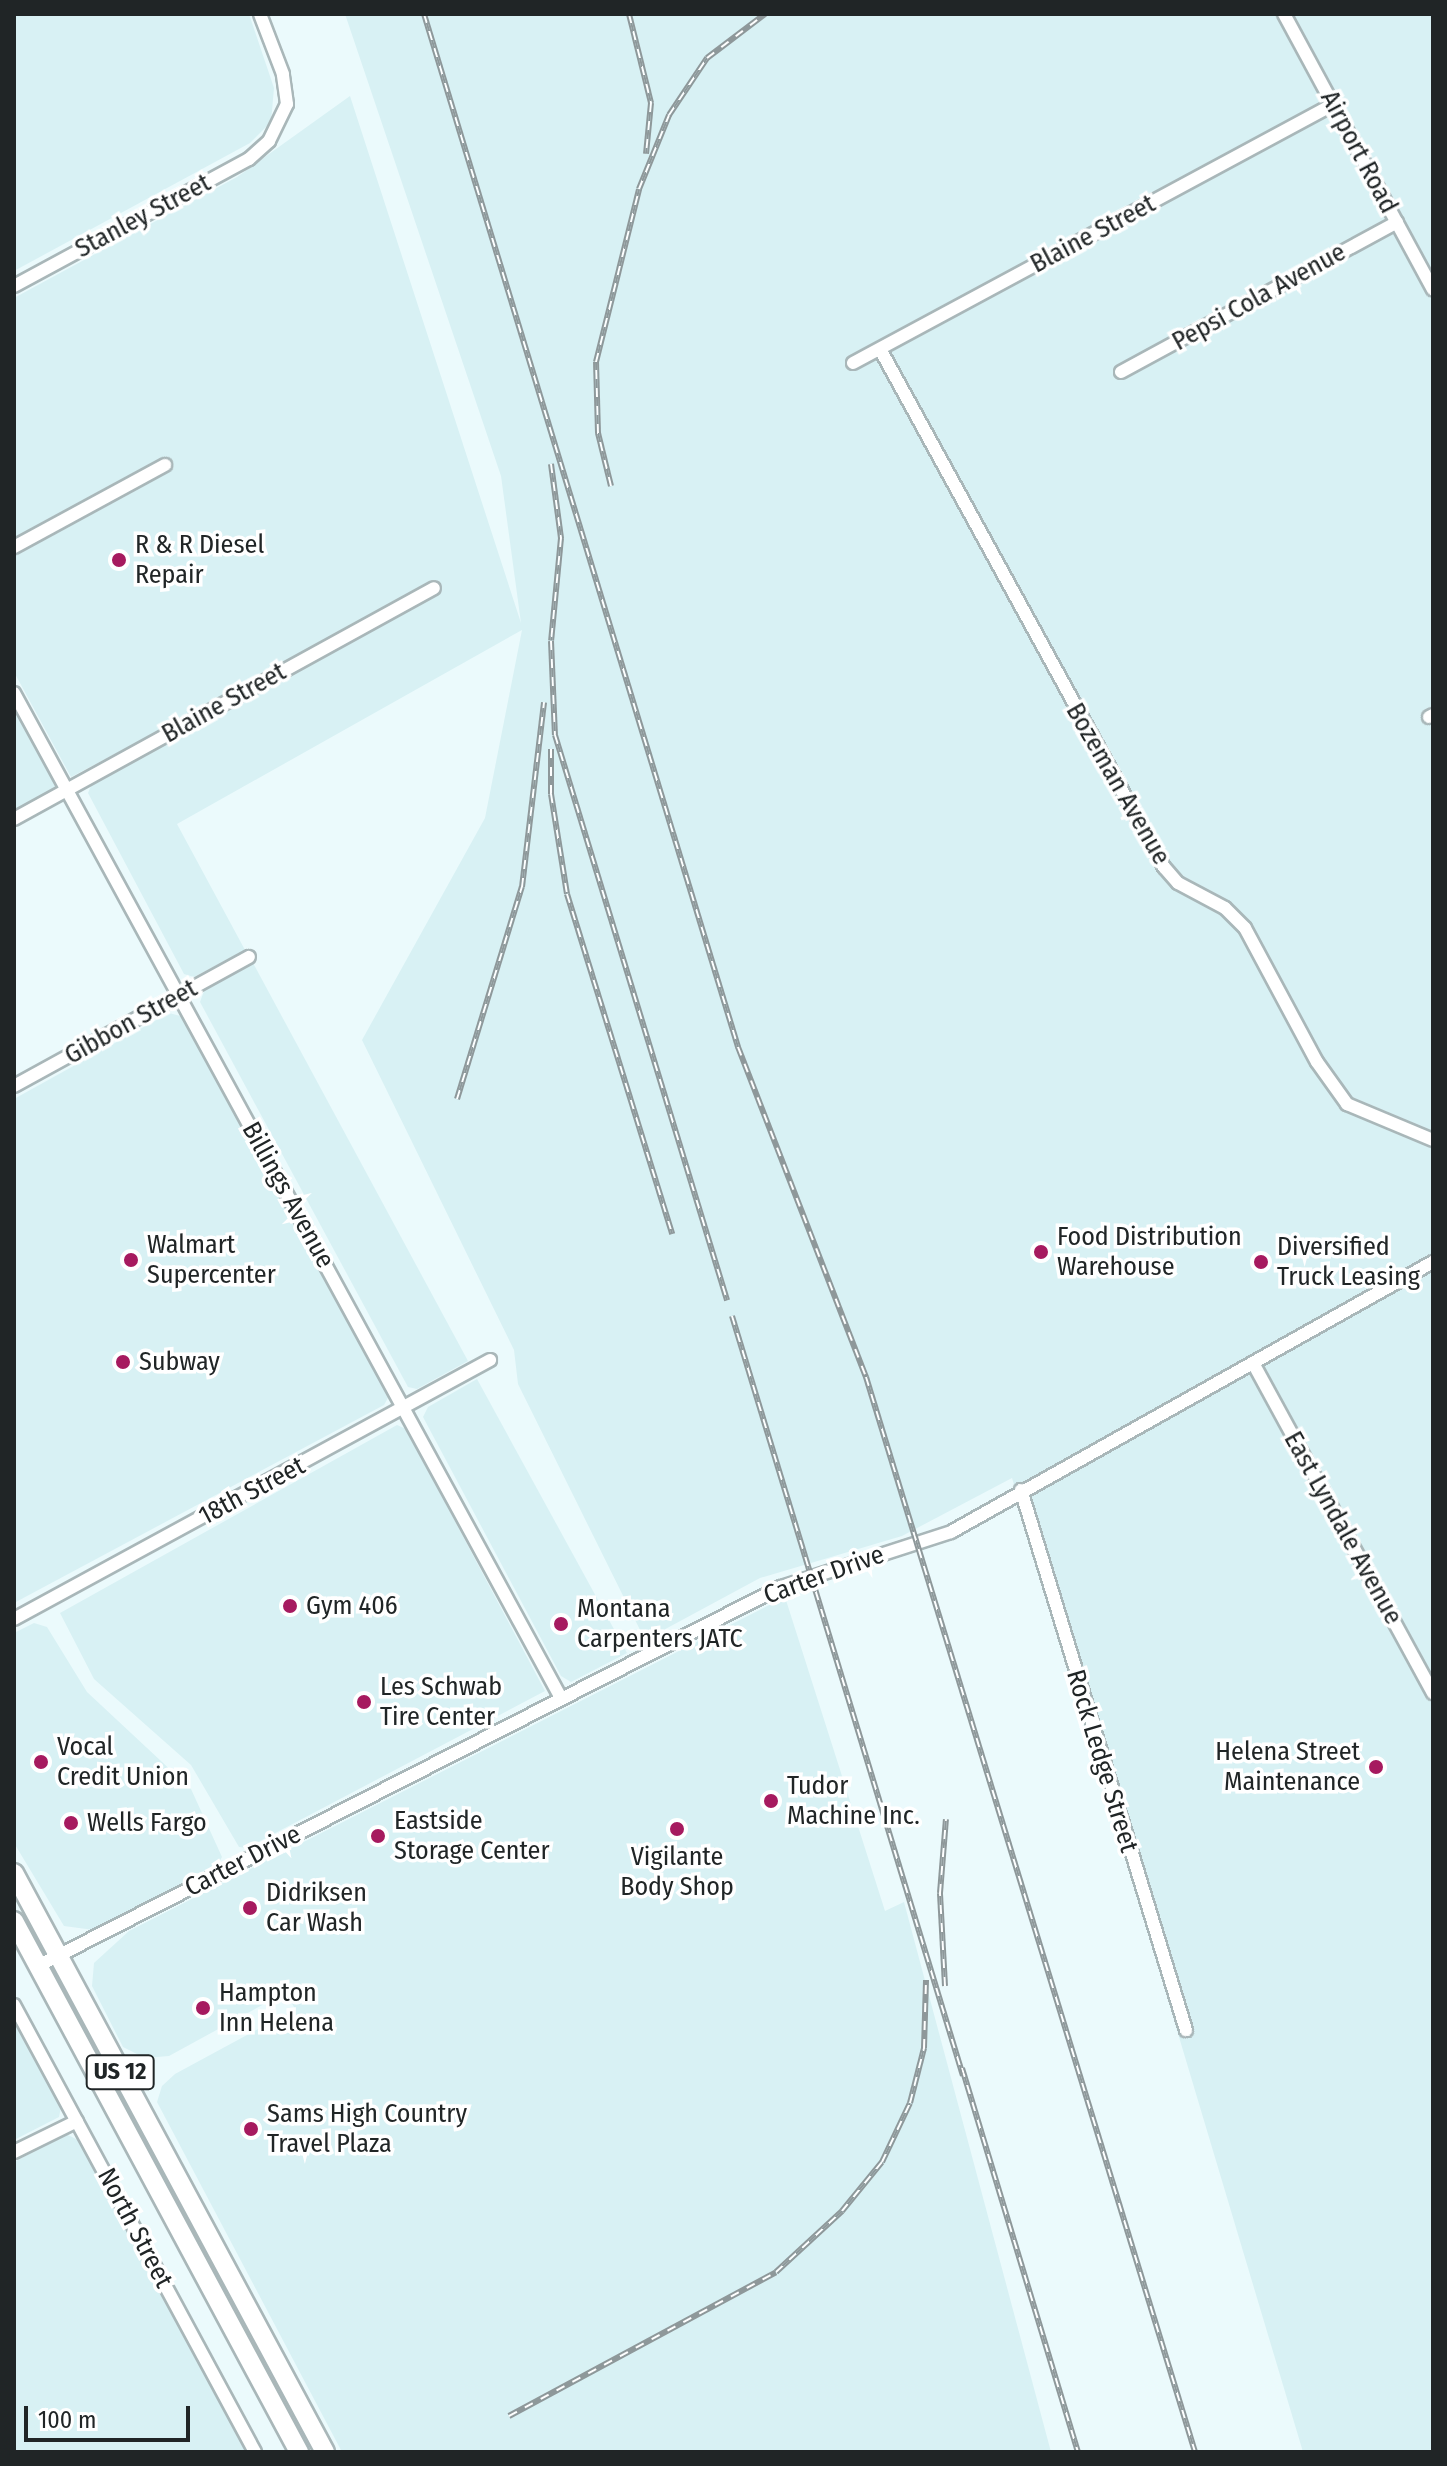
<!DOCTYPE html>
<html>
<head>
<meta charset="utf-8">
<style>
  body { margin:0 }
  #map { position:relative; width:1447px; height:2466px; overflow:hidden; background:#ebfafc; font-family:"Fira Sans Condensed",sans-serif }
  div>[style] { position:absolute }
  .built>* { inset:0; background:#d8f1f4 }
  .roads { filter:drop-shadow(2px 0 #a9b7b9) drop-shadow(-2px 0 #a9b7b9) drop-shadow(0 2px #a9b7b9) drop-shadow(0 -2px #a9b7b9) }
  .minor>* { height:12px; margin:-6px; padding:0 6px; transform-origin:6px; border-radius:6px; background:#fff }
  .highway>* { height:18px; margin:-9px; padding:0 9px; transform-origin:9px; border-radius:9px; background:#fff }
  .rail>* { height:6px; margin-top:-3px; transform-origin:0; background:repeating-linear-gradient(90deg,#fff 0 9px,#8e989a 0 18px); box-sizing:border-box; border-block:2px solid #8e989a }
  .dots>* { width:22px; height:22px; translate:-50% -50%; box-sizing:border-box; border:4px solid #fff; border-radius:50% }
  span { translate:-50% -50%; white-space:nowrap; text-align:center; line-height:1.15; -webkit-text-stroke:7px #fff; paint-order:stroke }
  .shield-label span { padding:2px 6px; background:#fff; border:2px solid; border-radius:6px; -webkit-text-stroke-width:0 }
  .shield-label { font-size:24px; color:#202526; font-weight:700 }
  .street-label { font-size:26px; color:#202526 }
  .poi-label { font-size:26px; color:#202526 }
  .left { translate:0 -50%; text-align:left }
  .right { translate:-100% -50%; text-align:right }
  .frame { position:absolute; inset:0; border:16px solid #202526; pointer-events:none }
  .scale { position:absolute; left:24px; top:2406px; width:166px; height:36px; box-sizing:border-box; border:4px solid #202526; border-top:0; padding-left:10px; font-size:24px; line-height:28px; white-space:nowrap; color:#202526; -webkit-text-stroke:6px #fff; paint-order:stroke }
</style>
</head>
<body>
<div id="map">
  <div class="built">
    <div style="clip-path:polygon(14px 14px,249px 14px,274px 88px,271px 122px,250px 143px,14px 271px)"></div>
    <div style="clip-path:polygon(345px 14px,1433px 14px,1433px 2452px,1303px 2452px,1012px 1478px,902px 1536px,760px 1578px,645px 1640px,518px 1384px,514px 1350px,362px 1040px,485px 818px,522px 630px,177px 824px,245px 950px,194px 977px,184px 974px,88px 793px,92px 783px,140px 756px,134px 744px,71px 777px,14px 672px,14px 298px,237px 177px,350px 96px,521px 623px,501px 476px)"></div>
    <div style="clip-path:polygon(14px 706px,59px 787px,14px 813px)"></div>
    <div style="clip-path:polygon(253px 963px,468px 1361px,417px 1389px,408px 1387px,200px 1002px,204px 991px)"></div>
    <div style="clip-path:polygon(169px 1013px,184px 1017px,389px 1396px,384px 1405px,14px 1603px,14px 1099px)"></div>
    <div style="clip-path:polygon(477px 1379px,627px 1653px,571px 1682px,561px 1676px,423px 1417px,428px 1407px)"></div>
    <div style="clip-path:polygon(397px 1425px,406px 1429px,545px 1691px,247px 1848px,239px 1847px,191px 1765px,94px 1679px,60px 1613px)"></div>
    <div style="clip-path:polygon(785px 1597px,885px 1911px,904px 1902px,1051px 2452px,342px 2452px,157px 2102px,162px 2086px,175px 2074px,295px 2009px,286px 1992px,169px 2056px,145px 2058px,123px 2047px,92px 1986px,94px 1963px,129px 1931px)"></div>
    <div style="clip-path:polygon(34px 1623px,47px 1627px,87px 1692px,191px 1789px,222px 1857px,217px 1866px,94px 1930px,64px 1926px,14px 1843px,14px 1633px)"></div>
    <div style="clip-path:polygon(14px 2015px,61px 2107px,59px 2117px,14px 2140px)"></div>
    <div style="clip-path:polygon(66px 2134px,82px 2142px,246px 2452px,14px 2452px,14px 2162px)"></div>
  </div>
  <div class="roads">
    <div class="minor">
      <div style="left:1284px;top:14px;width:313px;rotate:61.6deg"></div>
      <div style="left:14px;top:286px;width:267px;rotate:-28.4deg"></div>
      <div style="left:249px;top:159px;width:27px;rotate:-42deg"></div>
      <div style="left:269px;top:141px;width:41px;rotate:-64.1deg"></div>
      <div style="left:287px;top:104px;width:30px;rotate:-98deg"></div>
      <div style="left:283px;top:74px;width:64px;rotate:-111deg"></div>
      <div style="left:880px;top:349px;width:591px;rotate:61.27deg"></div>
      <div style="left:1164px;top:867px;width:21px;rotate:49deg"></div>
      <div style="left:1178px;top:883px;width:53px;rotate:28deg"></div>
      <div style="left:1225px;top:908px;width:28px;rotate:45deg"></div>
      <div style="left:1245px;top:928px;width:152px;rotate:61.8deg"></div>
      <div style="left:1317px;top:1062px;width:52px;rotate:54.5deg"></div>
      <div style="left:1347px;top:1104px;width:93px;rotate:22.7deg"></div>
      <div style="left:853px;top:363px;width:546px;rotate:-28.3deg"></div>
      <div style="left:1121px;top:372px;width:314px;rotate:-28.5deg"></div>
      <div style="left:14px;top:547px;width:172px;rotate:-28.5deg"></div>
      <div style="left:14px;top:693px;width:1144px;rotate:61.44deg"></div>
      <div style="left:1429px;top:717px;width:4px;rotate:-27deg"></div>
      <div style="left:14px;top:819px;width:479px;rotate:-28.8deg"></div>
      <div style="left:14px;top:1086px;width:268px;rotate:-28.8deg"></div>
      <div style="left:1253px;top:1363px;width:376px;rotate:61.4deg"></div>
      <div style="left:1021px;top:1490px;width:565px;rotate:73.01deg"></div>
      <div style="left:14px;top:1619px;width:542px;rotate:-28.55deg"></div>
      <div style="left:38px;top:1966px;width:834px;rotate:-27.03deg"></div>
      <div style="left:781px;top:1587px;width:179px;rotate:-17.9deg"></div>
      <div style="left:951px;top:1532px;width:552px;rotate:-29.26deg"></div>
      <div style="left:14px;top:2005px;width:508px;rotate:61.67deg"></div>
      <div style="left:14px;top:2152px;width:70px;rotate:-26.2deg"></div>
    </div>
    <div class="highway">
      <div style="left:14px;top:1873px;width:657px;rotate:61.76deg"></div>
      <div style="left:14px;top:1921px;width:603px;rotate:61.78deg"></div>
    </div>
  </div>
  <div class="rail">
    <div style="left:424px;top:14px;width:1080px;rotate:73.09deg"></div>
    <div style="left:738px;top:1047px;width:354px;rotate:68.8deg"></div>
    <div style="left:866px;top:1377px;width:1124px;rotate:72.98deg"></div>
    <div style="left:629px;top:14px;width:92px;rotate:76.1deg"></div>
    <div style="left:651px;top:103px;width:51px;rotate:95.6deg"></div>
    <div style="left:551px;top:464px;width:75px;rotate:82.3deg"></div>
    <div style="left:561px;top:538px;width:103px;rotate:95.5deg"></div>
    <div style="left:551px;top:641px;width:94px;rotate:87.6deg"></div>
    <div style="left:555px;top:735px;width:591px;rotate:73.07deg"></div>
    <div style="left:611px;top:486px;width:55px;rotate:-103.8deg"></div>
    <div style="left:598px;top:433px;width:71px;rotate:-91.6deg"></div>
    <div style="left:596px;top:362px;width:178px;rotate:-76deg"></div>
    <div style="left:639px;top:189px;width:80px;rotate:-67.9deg"></div>
    <div style="left:669px;top:115px;width:69px;rotate:-56.3deg"></div>
    <div style="left:707px;top:58px;width:73px;rotate:-37.2deg"></div>
    <div style="left:551px;top:749px;width:45px;rotate:90deg"></div>
    <div style="left:551px;top:794px;width:101px;rotate:80.9deg"></div>
    <div style="left:567px;top:894px;width:356px;rotate:72.8deg"></div>
    <div style="left:457px;top:1099px;width:222px;rotate:-73deg"></div>
    <div style="left:522px;top:887px;width:186px;rotate:-83.2deg"></div>
    <div style="left:732px;top:1316px;width:794px;rotate:73.09deg"></div>
    <div style="left:945px;top:1986px;width:93px;rotate:-93.1deg"></div>
    <div style="left:940px;top:1893px;width:74px;rotate:-85.4deg"></div>
    <div style="left:962px;top:2068px;width:401px;rotate:73.2deg"></div>
    <div style="left:509px;top:2416px;width:303px;rotate:-28.3deg"></div>
    <div style="left:776px;top:2272px;width:90px;rotate:-42.7deg"></div>
    <div style="left:842px;top:2211px;width:63px;rotate:-50.8deg"></div>
    <div style="left:882px;top:2162px;width:65px;rotate:-64.6deg"></div>
    <div style="left:910px;top:2103px;width:57px;rotate:-75.7deg"></div>
    <div style="left:924px;top:2048px;width:68px;rotate:-88.3deg"></div>
  </div>
  <div class="dots">
    <div style="left:119px;top:560px;background:#a61a5f"></div>
    <div style="left:1041px;top:1252px;background:#a61a5f"></div>
    <div style="left:131px;top:1260px;background:#a61a5f"></div>
    <div style="left:1261px;top:1262px;background:#a61a5f"></div>
    <div style="left:123px;top:1362px;background:#a61a5f"></div>
    <div style="left:290px;top:1606px;background:#a61a5f"></div>
    <div style="left:561px;top:1624px;background:#a61a5f"></div>
    <div style="left:364px;top:1702px;background:#a61a5f"></div>
    <div style="left:41px;top:1762px;background:#a61a5f"></div>
    <div style="left:1376px;top:1767px;background:#a61a5f"></div>
    <div style="left:771px;top:1801px;background:#a61a5f"></div>
    <div style="left:71px;top:1823px;background:#a61a5f"></div>
    <div style="left:677px;top:1829px;background:#a61a5f"></div>
    <div style="left:378px;top:1836px;background:#a61a5f"></div>
    <div style="left:250px;top:1908px;background:#a61a5f"></div>
    <div style="left:203px;top:2008px;background:#a61a5f"></div>
    <div style="left:251px;top:2129px;background:#a61a5f"></div>
  </div>
  <div class="shield-label">
    <span style="left:120px;top:2072px">US 12</span>
  </div>
  <div class="street-label">
    <span style="left:1359px;top:152px;rotate:62deg">Airport Road</span>
    <span style="left:143px;top:216px;rotate:-28deg">Stanley Street</span>
    <span style="left:1093px;top:234px;rotate:-28deg">Blaine Street</span>
    <span style="left:1259px;top:297px;rotate:-29deg">Pepsi Cola Avenue</span>
    <span style="left:224px;top:703px;rotate:-29deg">Blaine Street</span>
    <span style="left:1118px;top:784px;rotate:60deg">Bozeman Avenue</span>
    <span style="left:131px;top:1022px;rotate:-29deg">Gibbon Street</span>
    <span style="left:288px;top:1195px;rotate:61deg">Billings Avenue</span>
    <span style="left:252px;top:1491px;rotate:-28deg">18th Street</span>
    <span style="left:1343px;top:1528px;rotate:61deg">East Lyndale Avenue</span>
    <span style="left:824px;top:1575px;rotate:-20deg">Carter Drive</span>
    <span style="left:1102px;top:1761px;rotate:73deg">Rock Ledge Street</span>
    <span style="left:243px;top:1861px;rotate:-27deg">Carter Drive</span>
    <span style="left:135px;top:2228px;rotate:62deg">North Street</span>
  </div>
  <div class="poi-label">
    <span class="left" style="left:135px;top:560px">R &amp; R Diesel<br>Repair</span>
    <span class="left" style="left:1057px;top:1252px">Food Distribution<br>Warehouse</span>
    <span class="left" style="left:147px;top:1260px">Walmart<br>Supercenter</span>
    <span class="left" style="left:1277px;top:1262px">Diversified<br>Truck Leasing</span>
    <span class="left" style="left:139px;top:1362px">Subway</span>
    <span class="left" style="left:306px;top:1606px">Gym 406</span>
    <span class="left" style="left:577px;top:1624px">Montana<br>Carpenters JATC</span>
    <span class="left" style="left:380px;top:1702px">Les Schwab<br>Tire Center</span>
    <span class="left" style="left:57px;top:1762px">Vocal<br>Credit Union</span>
    <span class="right" style="left:1360px;top:1767px">Helena Street<br>Maintenance</span>
    <span class="left" style="left:787px;top:1801px">Tudor<br>Machine Inc.</span>
    <span class="left" style="left:394px;top:1836px">Eastside<br>Storage Center</span>
    <span class="left" style="left:87px;top:1823px">Wells Fargo</span>
    <span style="left:677px;top:1872px">Vigilante<br>Body Shop</span>
    <span class="left" style="left:266px;top:1908px">Didriksen<br>Car Wash</span>
    <span class="left" style="left:219px;top:2008px">Hampton<br>Inn Helena</span>
    <span class="left" style="left:267px;top:2129px">Sams High Country<br>Travel Plaza</span>
  </div>
  <div class="frame"></div>
  <div class="scale">100 m</div>
</div>
</body>
</html>
